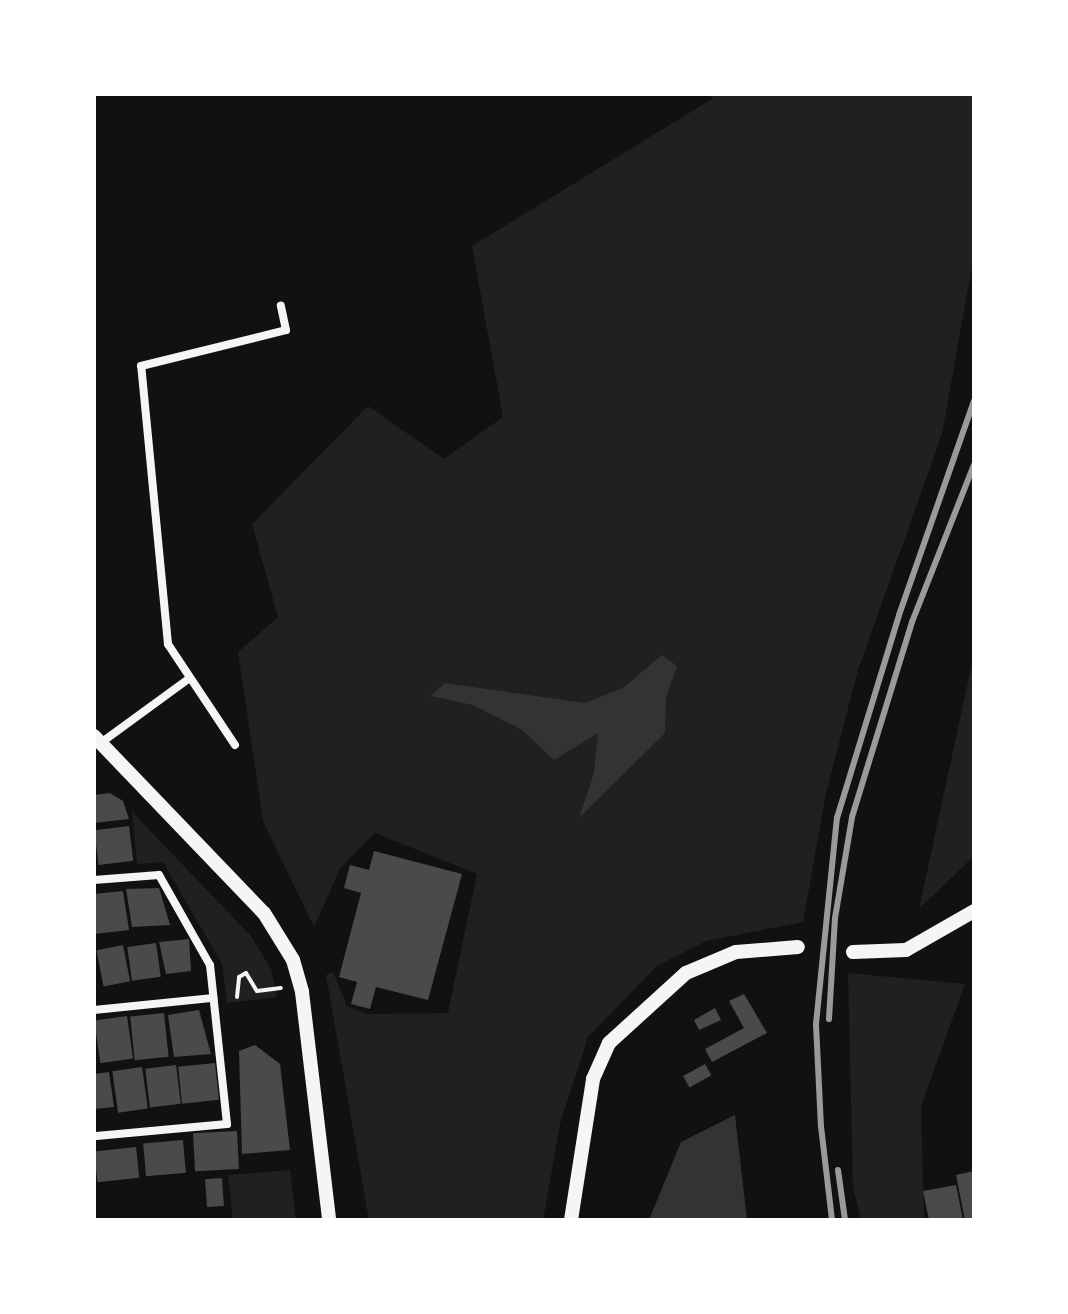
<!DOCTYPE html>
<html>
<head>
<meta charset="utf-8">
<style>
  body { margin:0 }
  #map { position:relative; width:1068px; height:1314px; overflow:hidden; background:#111; font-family:Helvetica,sans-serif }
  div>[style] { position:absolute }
  .green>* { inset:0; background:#202020 }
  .water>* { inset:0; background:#333 }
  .building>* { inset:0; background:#4a4a4a; transform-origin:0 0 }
  .path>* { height:4px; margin:-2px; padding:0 2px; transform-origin:2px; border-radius:2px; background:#f5f5f5 }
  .minor>* { height:8px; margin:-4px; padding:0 4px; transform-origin:4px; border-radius:4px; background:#f5f5f5 }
  .tertiary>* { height:14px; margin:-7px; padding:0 7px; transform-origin:7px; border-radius:7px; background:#f5f5f5 }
  .rail>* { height:6px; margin:-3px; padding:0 3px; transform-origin:3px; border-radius:3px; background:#9a9a9a }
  span { translate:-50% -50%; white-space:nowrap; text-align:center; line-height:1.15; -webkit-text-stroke:8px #fff; paint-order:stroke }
  .frame { position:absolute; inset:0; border:96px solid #fff; pointer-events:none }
</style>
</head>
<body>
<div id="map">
  <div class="green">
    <div style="clip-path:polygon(711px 94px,974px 94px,974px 255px,942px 434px,858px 670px,826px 793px,803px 922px,706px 941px,657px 966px,588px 1037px,560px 1124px,543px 1220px,369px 1220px,326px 975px,333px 972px,347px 1006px,366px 1014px,448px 1013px,477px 874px,375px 833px,341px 867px,314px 927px,263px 821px,238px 652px,278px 617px,252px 524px,368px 406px,444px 459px,503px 417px,472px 246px,712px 99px)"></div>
    <div style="clip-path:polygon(974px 654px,974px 856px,919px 909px)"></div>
    <div style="clip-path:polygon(132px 812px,251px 936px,271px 969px,277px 997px,227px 1003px,222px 964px,163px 862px,137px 864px)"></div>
    <div style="clip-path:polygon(848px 973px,965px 984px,921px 1106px,924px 1220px,861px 1220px,853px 1187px)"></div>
    <div style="clip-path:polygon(290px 1170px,296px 1220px,233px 1220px,228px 1175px)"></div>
  </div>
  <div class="water">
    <div style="clip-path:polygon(662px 655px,677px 666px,666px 697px,665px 733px,579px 818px,594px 773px,598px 733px,554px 760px,521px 729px,473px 705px,431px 696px,445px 683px,585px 703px,623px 688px)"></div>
    <div style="clip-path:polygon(735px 1115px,747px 1220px,649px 1220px,681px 1142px)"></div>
  </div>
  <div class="building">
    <div style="clip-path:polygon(110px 793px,123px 801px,129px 819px,94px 823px,94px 795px)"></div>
    <div style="left:129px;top:826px;width:35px;height:35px;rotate:83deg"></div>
    <div style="clip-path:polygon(374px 851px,462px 874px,428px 1000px,376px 987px,370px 1009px,351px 1004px,357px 982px,339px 977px,361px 893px,344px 888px,350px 865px,369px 870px)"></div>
    <div style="clip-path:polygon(159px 888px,170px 925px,132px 927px,126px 889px)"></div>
    <div style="clip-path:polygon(123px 891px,129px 930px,94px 934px,94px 894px)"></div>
    <div style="clip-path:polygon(189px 939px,191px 971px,166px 974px,159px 942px)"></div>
    <div style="left:156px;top:943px;width:34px;height:29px;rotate:82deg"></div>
    <div style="left:123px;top:945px;width:37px;height:27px;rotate:79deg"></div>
    <div style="clip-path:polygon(744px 994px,767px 1033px,712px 1062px,705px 1049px,744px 1028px,729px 1001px)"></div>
    <div style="clip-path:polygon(715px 1008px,721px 1020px,699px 1030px,694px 1020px)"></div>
    <div style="clip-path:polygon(199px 1010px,211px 1054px,174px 1057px,168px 1015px)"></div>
    <div style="left:164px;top:1013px;width:44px;height:34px;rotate:84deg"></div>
    <div style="left:127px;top:1016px;width:43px;height:33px;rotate:82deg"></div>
    <div style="clip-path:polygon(255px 1045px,280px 1064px,290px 1150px,242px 1154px,239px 1051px)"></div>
    <div style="left:215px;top:1063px;width:37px;height:37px;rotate:84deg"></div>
    <div style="left:705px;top:1064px;width:13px;height:25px;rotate:61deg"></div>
    <div style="left:176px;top:1065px;width:39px;height:31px;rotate:83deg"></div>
    <div style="left:142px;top:1067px;width:42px;height:30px;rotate:82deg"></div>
    <div style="clip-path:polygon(109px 1072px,114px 1107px,94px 1109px,94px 1074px)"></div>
    <div style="left:237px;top:1131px;width:38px;height:44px;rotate:87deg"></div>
    <div style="left:183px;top:1140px;width:33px;height:40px;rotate:85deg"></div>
    <div style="left:136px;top:1147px;width:31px;height:42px;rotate:84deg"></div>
    <div style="clip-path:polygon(974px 1171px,974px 1220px,965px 1220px,956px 1175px)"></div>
    <div style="left:222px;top:1178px;width:28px;height:17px;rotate:86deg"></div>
    <div style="clip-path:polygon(956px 1185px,963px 1220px,929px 1220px,923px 1191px)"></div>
  </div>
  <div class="path">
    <div style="left:237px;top:997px;width:20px;rotate:-84deg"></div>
    <div style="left:239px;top:977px;width:8px;rotate:-30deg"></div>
    <div style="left:246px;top:973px;width:21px;rotate:59deg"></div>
    <div style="left:257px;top:991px;width:24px;rotate:-7deg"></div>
  </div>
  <div class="minor">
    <div style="left:102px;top:742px;width:105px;rotate:-36.1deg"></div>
    <div style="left:235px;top:745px;width:121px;rotate:-123.6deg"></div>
    <div style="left:168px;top:644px;width:279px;rotate:-95.5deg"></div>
    <div style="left:141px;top:366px;width:149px;rotate:-13.9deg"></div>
    <div style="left:286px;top:330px;width:25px;rotate:-102deg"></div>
    <div style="left:94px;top:880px;width:65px;rotate:-4.4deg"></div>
    <div style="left:159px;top:875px;width:103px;rotate:60.5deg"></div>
    <div style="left:210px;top:965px;width:160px;rotate:83.9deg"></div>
    <div style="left:227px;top:1124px;width:134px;rotate:174.8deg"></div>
    <div style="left:94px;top:1010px;width:120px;rotate:-5.8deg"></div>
  </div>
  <div class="tertiary">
    <div style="left:94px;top:736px;width:245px;rotate:46.2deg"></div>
    <div style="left:264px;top:913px;width:55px;rotate:58.3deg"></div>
    <div style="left:293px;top:960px;width:33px;rotate:74deg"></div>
    <div style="left:302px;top:992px;width:230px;rotate:83.2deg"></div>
    <div style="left:853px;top:952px;width:53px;rotate:-2.2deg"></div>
    <div style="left:906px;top:950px;width:78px;rotate:-29.8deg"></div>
    <div style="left:571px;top:1220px;width:143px;rotate:-81.1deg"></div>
    <div style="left:593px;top:1079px;width:39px;rotate:-66deg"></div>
    <div style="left:609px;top:1043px;width:104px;rotate:-42.3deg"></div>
    <div style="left:686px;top:973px;width:54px;rotate:-22.8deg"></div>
    <div style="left:736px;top:952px;width:62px;rotate:-4.6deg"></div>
  </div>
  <div class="rail">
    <div style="left:829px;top:1019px;width:101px;rotate:-86.6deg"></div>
    <div style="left:835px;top:918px;width:102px;rotate:-80.4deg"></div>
    <div style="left:852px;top:817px;width:204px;rotate:-72.9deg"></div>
    <div style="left:912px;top:622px;width:169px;rotate:-68.5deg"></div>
    <div style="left:838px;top:1170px;width:50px;rotate:82deg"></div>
    <div style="left:832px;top:1220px;width:94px;rotate:-96.7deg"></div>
    <div style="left:821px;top:1127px;width:103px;rotate:-92.8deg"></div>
    <div style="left:816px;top:1024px;width:207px;rotate:-84.2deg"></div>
    <div style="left:837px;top:818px;width:212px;rotate:-73deg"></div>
    <div style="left:899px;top:615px;width:227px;rotate:-70.7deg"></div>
  </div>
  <div class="frame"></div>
</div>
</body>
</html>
